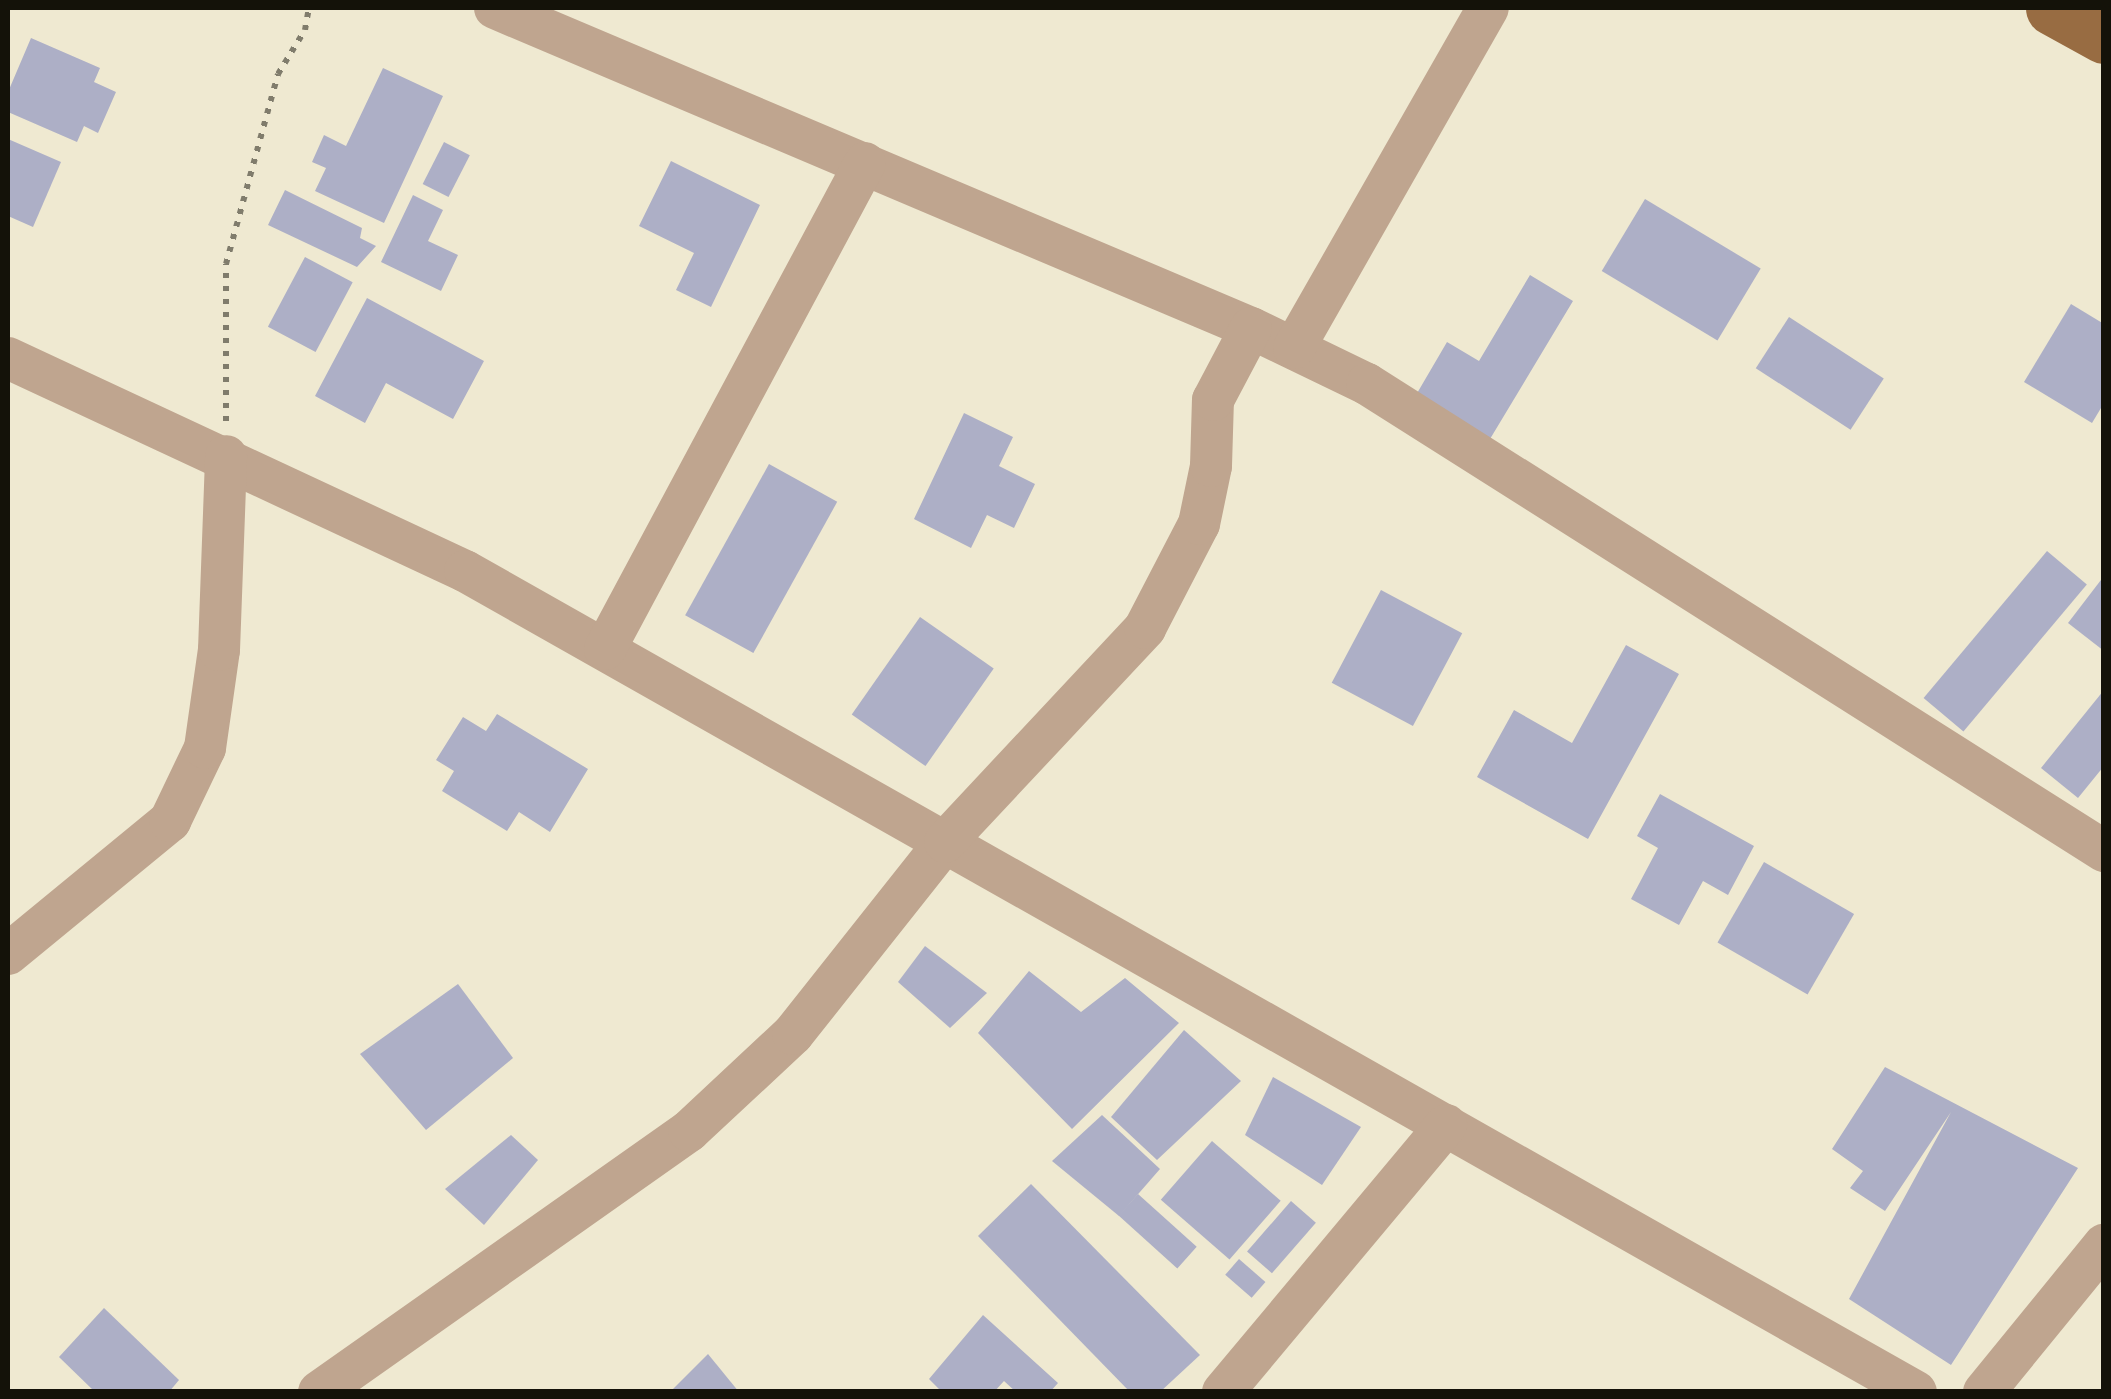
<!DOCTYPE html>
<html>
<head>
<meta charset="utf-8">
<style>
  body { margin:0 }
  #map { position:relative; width:2111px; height:1399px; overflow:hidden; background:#efe9d1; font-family:"Public Sans",sans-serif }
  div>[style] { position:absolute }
  .building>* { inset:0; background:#adafc6; transform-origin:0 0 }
  .path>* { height:6px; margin-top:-3px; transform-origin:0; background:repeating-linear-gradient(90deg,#807c6c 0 5px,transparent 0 13px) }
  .minor>* { height:42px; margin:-21px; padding:0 21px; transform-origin:21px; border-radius:21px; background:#bfa58f }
  .major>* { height:55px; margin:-27.5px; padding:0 27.5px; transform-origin:27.5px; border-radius:27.5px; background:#986c42 }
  span { translate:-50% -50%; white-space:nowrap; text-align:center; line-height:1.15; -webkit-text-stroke:8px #fff; paint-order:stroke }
  .frame { position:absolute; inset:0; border:10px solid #141209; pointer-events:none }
</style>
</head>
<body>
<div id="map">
  <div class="building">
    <div style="clip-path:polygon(31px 38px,100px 68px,94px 82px,116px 92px,98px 133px,84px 126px,77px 142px,8px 112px,8px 92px)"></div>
    <div style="clip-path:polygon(383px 68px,443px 96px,384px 223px,315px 191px,326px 168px,312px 162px,324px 135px,346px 146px)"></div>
    <div style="clip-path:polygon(8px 139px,61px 162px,33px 227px,8px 216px)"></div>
    <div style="left:444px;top:142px;width:29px;height:47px;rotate:27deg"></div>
    <div style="clip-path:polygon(671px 161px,760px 205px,711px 307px,676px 290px,694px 253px,639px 226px)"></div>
    <div style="clip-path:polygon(285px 190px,362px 228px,360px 238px,376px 246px,357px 267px,268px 225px)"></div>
    <div style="clip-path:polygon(413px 195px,443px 210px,428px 241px,458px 255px,441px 291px,381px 262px)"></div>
    <div style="left:1645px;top:199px;width:135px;height:84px;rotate:31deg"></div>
    <div style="left:305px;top:257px;width:54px;height:79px;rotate:28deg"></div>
    <div style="clip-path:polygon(1530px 275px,1573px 301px,1490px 439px,1416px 395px,1447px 342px,1479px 361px)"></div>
    <div style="clip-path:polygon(367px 298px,484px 361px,453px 419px,386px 383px,365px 423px,315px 396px)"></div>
    <div style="clip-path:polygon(2071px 304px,2104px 324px,2104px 403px,2092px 423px,2024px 382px)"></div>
    <div style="left:1789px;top:317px;width:113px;height:61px;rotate:33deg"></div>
    <div style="clip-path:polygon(964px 413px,1013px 437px,999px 466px,1035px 484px,1014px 528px,987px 515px,971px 548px,914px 519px)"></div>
    <div style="left:769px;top:464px;width:78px;height:173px;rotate:29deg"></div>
    <div style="left:2047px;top:551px;width:52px;height:192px;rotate:40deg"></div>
    <div style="clip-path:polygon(2104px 576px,2104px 651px,2068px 623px)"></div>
    <div style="left:1381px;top:590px;width:92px;height:105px;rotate:28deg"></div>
    <div style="left:920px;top:617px;width:90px;height:119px;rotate:35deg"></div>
    <div style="clip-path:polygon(1626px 645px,1679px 674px,1588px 839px,1477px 777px,1514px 710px,1572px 743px)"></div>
    <div style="clip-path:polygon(2104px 690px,2104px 766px,2078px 798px,2041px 768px)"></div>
    <div style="clip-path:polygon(497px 714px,588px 769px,550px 832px,519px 812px,507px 831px,442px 791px,454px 771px,436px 760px,463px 717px,486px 731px)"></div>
    <div style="clip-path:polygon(1660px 794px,1754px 846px,1728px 895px,1703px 881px,1679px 925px,1631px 899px,1658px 848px,1637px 836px)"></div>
    <div style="left:1764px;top:862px;width:104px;height:93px;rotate:30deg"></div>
    <div style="clip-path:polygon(925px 946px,987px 993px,950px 1028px,898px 982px)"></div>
    <div style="clip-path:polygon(1029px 971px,1081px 1012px,1125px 978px,1179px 1023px,1072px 1129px,978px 1033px)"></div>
    <div style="clip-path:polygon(458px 984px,513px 1058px,426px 1130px,360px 1054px)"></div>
    <div style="clip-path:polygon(1184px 1030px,1241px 1081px,1157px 1160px,1111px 1117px)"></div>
    <div style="clip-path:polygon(1885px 1067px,2078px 1168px,1951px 1365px,1849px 1299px,1951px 1112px,1885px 1211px,1850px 1188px,1863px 1171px,1832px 1149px)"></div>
    <div style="clip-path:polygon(1273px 1077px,1361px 1127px,1322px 1185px,1245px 1135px)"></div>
    <div style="clip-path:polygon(1102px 1115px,1160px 1169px,1119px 1216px,1052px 1161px)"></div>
    <div style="clip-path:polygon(511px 1135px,538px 1160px,484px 1225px,445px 1189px)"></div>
    <div style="left:1212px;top:1141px;width:91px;height:78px;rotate:41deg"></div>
    <div style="clip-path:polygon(1031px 1184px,1200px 1355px,1160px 1392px,1130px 1392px,978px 1236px)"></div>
    <div style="left:1138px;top:1194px;width:79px;height:29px;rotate:42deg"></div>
    <div style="left:1291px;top:1201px;width:33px;height:67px;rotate:41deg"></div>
    <div style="left:1239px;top:1259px;width:35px;height:21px;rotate:41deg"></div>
    <div style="clip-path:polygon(104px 1308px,179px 1380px,169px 1392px,95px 1392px,59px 1357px)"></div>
    <div style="clip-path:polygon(983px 1315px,1058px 1383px,1050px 1392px,1016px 1392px,1004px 1381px,994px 1392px,942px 1392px,929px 1379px)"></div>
    <div style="clip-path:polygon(708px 1354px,739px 1392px,670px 1392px)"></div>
  </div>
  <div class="path">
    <div style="left:226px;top:421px;width:157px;rotate:-90deg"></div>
    <div style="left:226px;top:264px;width:197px;rotate:-74.7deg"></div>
    <div style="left:278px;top:74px;width:52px;rotate:-58.5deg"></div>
    <div style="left:305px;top:30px;width:22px;rotate:-80deg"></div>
  </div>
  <div class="minor">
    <div style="left:495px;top:8px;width:821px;rotate:22.94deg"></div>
    <div style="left:1251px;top:328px;width:129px;rotate:25.8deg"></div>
    <div style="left:1367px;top:384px;width:873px;rotate:32.36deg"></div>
    <div style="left:1294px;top:348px;width:391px;rotate:-60.3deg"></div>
    <div style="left:8px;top:358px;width:504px;rotate:24.99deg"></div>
    <div style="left:465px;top:571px;width:1667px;rotate:29.5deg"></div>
    <div style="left:605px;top:649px;width:551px;rotate:-61.85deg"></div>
    <div style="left:8px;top:954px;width:210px;rotate:-39.4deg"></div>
    <div style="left:170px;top:821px;width:81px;rotate:-64.4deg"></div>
    <div style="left:205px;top:748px;width:99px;rotate:-81.9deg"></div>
    <div style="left:219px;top:650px;width:194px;rotate:-87.9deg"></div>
    <div style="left:319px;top:1392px;width:453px;rotate:-35.2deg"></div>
    <div style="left:689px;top:1131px;width:142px;rotate:-43deg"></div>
    <div style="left:793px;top:1034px;width:245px;rotate:-51.6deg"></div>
    <div style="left:945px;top:842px;width:293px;rotate:-46.9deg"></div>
    <div style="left:1145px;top:628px;width:117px;rotate:-62.6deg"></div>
    <div style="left:1199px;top:524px;width:59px;rotate:-78.3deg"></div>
    <div style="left:1211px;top:466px;width:66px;rotate:-88.3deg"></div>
    <div style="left:1213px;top:400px;width:81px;rotate:-62.2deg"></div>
    <div style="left:1223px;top:1392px;width:348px;rotate:-50.1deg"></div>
    <div style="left:1984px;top:1392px;width:190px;rotate:-50.8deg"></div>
  </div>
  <div class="major">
    <div style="left:2053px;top:8px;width:58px;rotate:28.8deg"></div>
  </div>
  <div class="frame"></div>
</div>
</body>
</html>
